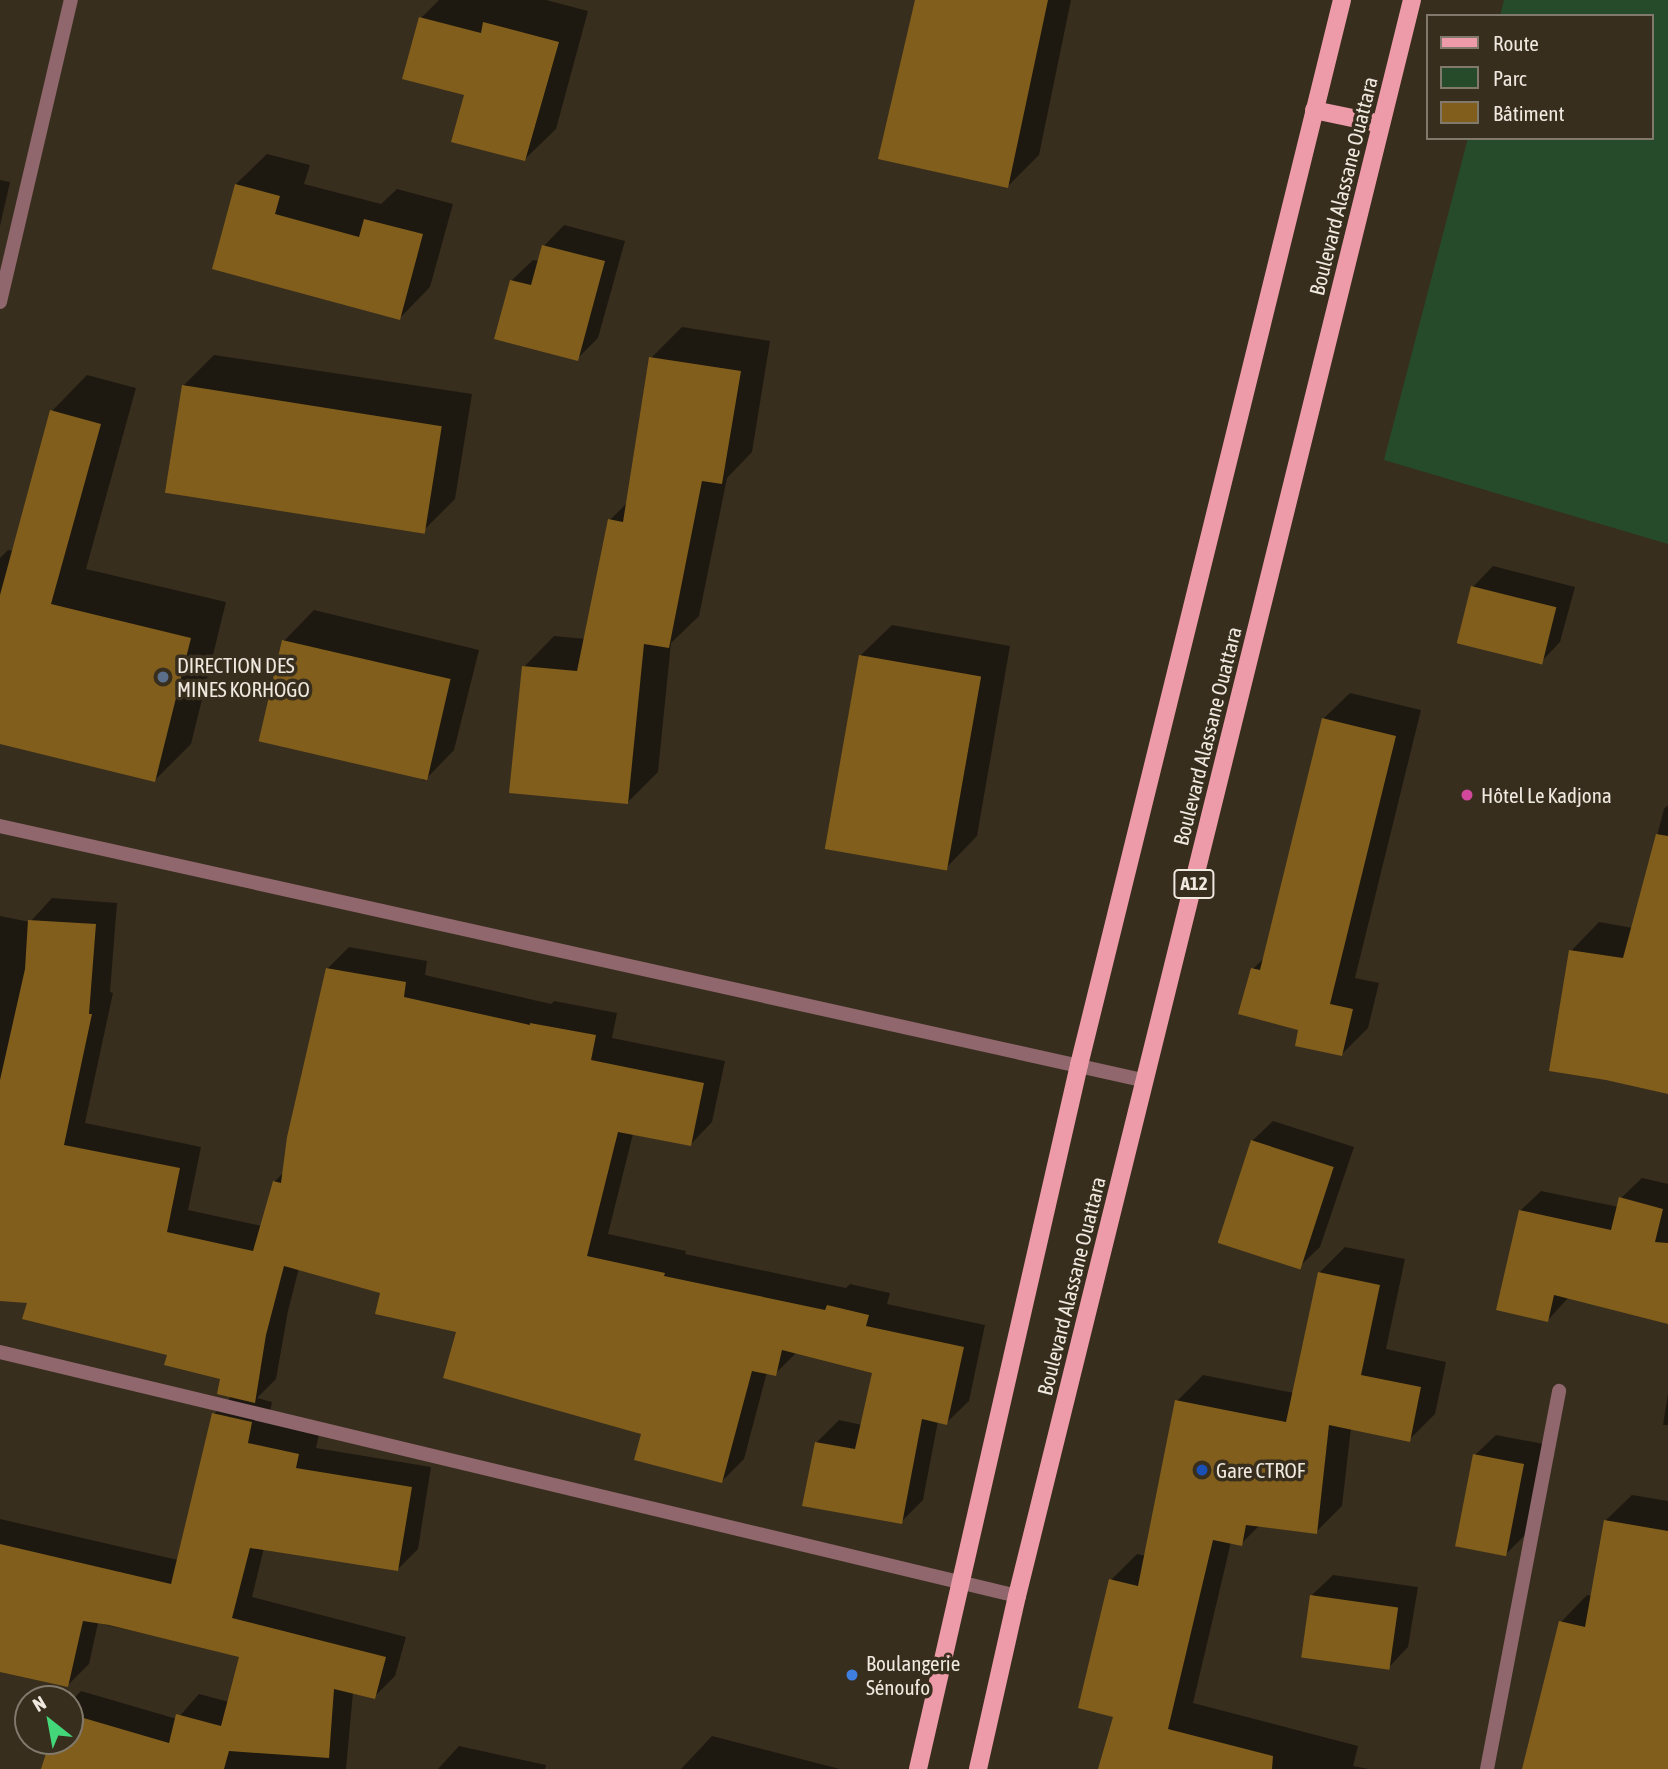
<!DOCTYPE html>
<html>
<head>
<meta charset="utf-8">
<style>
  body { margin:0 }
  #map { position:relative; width:1668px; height:1769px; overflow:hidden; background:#382e1e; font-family:"Asap Condensed",sans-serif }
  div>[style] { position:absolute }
  .green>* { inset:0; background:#264b2a }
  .shadow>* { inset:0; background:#0007 }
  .building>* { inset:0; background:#815e1b; transform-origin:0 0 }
  .minor>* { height:14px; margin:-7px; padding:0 7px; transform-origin:7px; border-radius:7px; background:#8f676c }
  .tertiary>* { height:14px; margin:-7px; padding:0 7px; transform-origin:7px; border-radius:7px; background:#8f676c }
  .primary>* { height:18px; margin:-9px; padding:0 9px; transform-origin:9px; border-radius:9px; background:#ed9ba8 }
  .dots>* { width:19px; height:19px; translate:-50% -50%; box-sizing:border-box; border:4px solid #382e1e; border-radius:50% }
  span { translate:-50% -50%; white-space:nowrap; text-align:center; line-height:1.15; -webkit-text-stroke:7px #382e1e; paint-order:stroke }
  .shield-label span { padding:2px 5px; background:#382e1e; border:2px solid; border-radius:5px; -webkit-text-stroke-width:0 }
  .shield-label { font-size:19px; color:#efe9df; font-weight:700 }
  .street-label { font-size:21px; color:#efe9df }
  .poi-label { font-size:21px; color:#efe9df }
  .left { translate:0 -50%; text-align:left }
  .legend { position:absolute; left:1426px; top:14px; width:228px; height:126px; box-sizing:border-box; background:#382e1e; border:2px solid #81796b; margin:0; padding:9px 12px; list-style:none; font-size:21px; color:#efe9df }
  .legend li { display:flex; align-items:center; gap:14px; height:35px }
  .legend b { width:35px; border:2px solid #81796b }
  .north { position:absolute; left:14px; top:1685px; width:70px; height:70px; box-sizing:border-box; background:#382e1e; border:2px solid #81796b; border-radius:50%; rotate:329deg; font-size:19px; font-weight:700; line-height:28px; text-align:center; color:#efe9df }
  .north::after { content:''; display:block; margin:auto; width:24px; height:32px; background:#44d77a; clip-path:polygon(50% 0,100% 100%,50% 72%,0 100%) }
</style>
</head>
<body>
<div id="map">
  <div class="green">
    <div style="clip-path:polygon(1504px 0,1668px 0,1668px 544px,1384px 460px,1468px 138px,1652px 138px,1652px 16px,1500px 16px)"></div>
  </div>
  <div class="shadow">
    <div style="clip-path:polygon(439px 0,546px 0,588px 11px,556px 129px,525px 159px,466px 94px,421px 18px)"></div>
    <div style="clip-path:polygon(917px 0,1071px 0,1039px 155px,1008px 186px)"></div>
    <div style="clip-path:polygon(267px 154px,310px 165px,304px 184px,381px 204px,397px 189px,453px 204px,430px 287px,400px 318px,236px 184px)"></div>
    <div style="clip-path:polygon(0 180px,10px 182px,0 226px)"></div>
    <div style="clip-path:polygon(564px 225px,625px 241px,598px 338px,577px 359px,512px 280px,533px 260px,540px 261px,544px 246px)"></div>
    <div style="clip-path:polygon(682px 327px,770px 341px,752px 452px,727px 478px,699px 616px,671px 643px,658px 772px,628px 802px,524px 667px,554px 636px,586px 639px,610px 520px,628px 502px,651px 358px)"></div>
    <div style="clip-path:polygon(214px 355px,472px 394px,455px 499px,424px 530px,183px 386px)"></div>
    <div style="clip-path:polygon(87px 375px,136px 388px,86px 569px,226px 602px,191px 744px,155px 780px,0 743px,0 558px,8px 550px,14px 551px,52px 411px)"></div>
    <div style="clip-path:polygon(1493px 566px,1575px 587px,1560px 642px,1540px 663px,1473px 587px)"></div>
    <div style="clip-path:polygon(314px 610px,479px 650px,454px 750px,424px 781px,284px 641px)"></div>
    <div style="clip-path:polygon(892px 625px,1010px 646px,977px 836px,947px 867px,861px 655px)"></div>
    <div style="clip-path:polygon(1350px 693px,1421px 710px,1355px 978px,1379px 983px,1368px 1028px,1342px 1054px,1300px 1029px,1253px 969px,1265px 957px,1323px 719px)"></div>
    <div style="clip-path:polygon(1668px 805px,1668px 1093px,1571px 951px,1599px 922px,1633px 928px,1664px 809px)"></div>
    <div style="clip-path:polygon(52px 898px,117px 903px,110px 992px,113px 993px,85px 1123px,201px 1147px,188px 1210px,262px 1226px,275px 1181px,284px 1172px,327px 969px,349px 947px,427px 961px,425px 975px,551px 1004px,554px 1001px,617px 1013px,612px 1038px,725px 1061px,712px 1122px,690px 1145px,633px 1134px,608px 1234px,686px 1251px,685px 1254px,846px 1288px,850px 1284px,890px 1293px,887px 1304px,985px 1325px,969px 1401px,946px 1423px,938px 1421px,923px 1500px,901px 1522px,816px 1443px,839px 1420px,862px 1425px,874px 1372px,797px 1352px,775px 1374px,767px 1372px,744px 1459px,722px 1481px,644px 1432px,382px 1292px,299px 1268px,288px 1311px,276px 1379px,257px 1398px,272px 1402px,268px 1422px,319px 1434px,316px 1448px,431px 1467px,418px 1549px,398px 1569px,264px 1548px,252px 1597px,406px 1637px,395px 1676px,374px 1697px,353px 1692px,346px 1769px,43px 1769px,52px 1741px,70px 1741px,70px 1702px,81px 1691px,177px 1719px,199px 1694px,229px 1702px,241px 1656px,98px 1623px,89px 1664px,68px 1685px,0 1670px,0 1519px,178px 1560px,214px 1414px,232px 1396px,222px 1377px,169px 1353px,29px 1302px,0 1299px,0 916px,30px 922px)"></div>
    <div style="clip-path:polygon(1273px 1121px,1354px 1147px,1320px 1247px,1299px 1267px,1252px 1141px)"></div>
    <div style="clip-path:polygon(1642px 1178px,1668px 1184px,1668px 1245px,1569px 1297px,1548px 1320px,1520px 1211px,1541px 1191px,1619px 1207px,1621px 1198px)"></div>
    <div style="clip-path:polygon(1345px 1247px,1405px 1259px,1386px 1349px,1446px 1362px,1435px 1414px,1409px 1440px,1351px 1428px,1342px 1506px,1316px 1532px,1260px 1525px,1241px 1544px,1231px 1542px,1193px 1703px,1358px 1746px,1353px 1766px,1369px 1769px,1100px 1769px,1115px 1715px,1111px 1580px,1137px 1554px,1146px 1556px,1177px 1401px,1203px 1375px,1294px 1393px,1319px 1273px)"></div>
    <div style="clip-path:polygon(1668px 1393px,1668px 1425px,1663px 1425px)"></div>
    <div style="clip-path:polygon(1496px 1435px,1544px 1444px,1527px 1533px,1506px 1554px,1475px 1455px)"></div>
    <div style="clip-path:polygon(1632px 1495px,1668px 1501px,1668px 1769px,1524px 1769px,1561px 1622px,1587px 1595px,1592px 1596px,1605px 1521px)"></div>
    <div style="clip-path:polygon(1333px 1575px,1418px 1587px,1408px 1647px,1388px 1668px,1312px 1595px)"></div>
    <div style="clip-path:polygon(712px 1736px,840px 1769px,681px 1769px)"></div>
    <div style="clip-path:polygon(459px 1746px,546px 1765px,545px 1769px,438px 1769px)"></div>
  </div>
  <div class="building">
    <div style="clip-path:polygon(915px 0,1048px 0,1008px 188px,878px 159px)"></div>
    <div style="clip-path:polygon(419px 17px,481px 33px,483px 22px,559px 42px,525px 161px,451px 142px,464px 95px,402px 79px)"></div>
    <div style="clip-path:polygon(235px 184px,280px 196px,275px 214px,359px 237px,364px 219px,423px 234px,400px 320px,212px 269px)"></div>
    <div style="clip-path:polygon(542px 245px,605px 261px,578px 361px,494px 339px,510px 280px,531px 285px)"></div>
    <div style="clip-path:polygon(649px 357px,741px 371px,722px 484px,702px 481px,669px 648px,644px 644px,628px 804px,509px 793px,522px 666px,577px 671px,608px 519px,623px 522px)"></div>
    <div style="left:182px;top:385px;width:263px;height:109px;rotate:9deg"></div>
    <div style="clip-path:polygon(50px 410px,101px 424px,51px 604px,191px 638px,155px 782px,0 744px,0 595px)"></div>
    <div style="left:1471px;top:586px;width:88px;height:59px;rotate:14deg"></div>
    <div style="left:282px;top:640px;width:173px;height:104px;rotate:13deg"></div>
    <div style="left:859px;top:655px;width:124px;height:197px;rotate:10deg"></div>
    <div style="clip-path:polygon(1322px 718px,1396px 736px,1330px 1004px,1353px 1009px,1342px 1056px,1295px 1046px,1298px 1030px,1238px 1014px,1251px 968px,1260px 970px)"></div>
    <div style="clip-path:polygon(1656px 834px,1668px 836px,1668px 1094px,1606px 1080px,1549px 1071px,1569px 950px,1623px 958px)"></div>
    <div style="clip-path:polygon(28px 920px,96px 924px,89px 1014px,92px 1014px,64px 1145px,180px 1168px,167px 1232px,253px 1251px,273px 1181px,281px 1183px,287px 1137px,326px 968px,406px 982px,404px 997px,530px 1025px,530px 1023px,596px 1035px,591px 1060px,704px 1083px,691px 1146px,618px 1132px,587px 1256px,665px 1273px,664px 1276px,825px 1310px,827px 1305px,869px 1315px,866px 1326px,964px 1347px,947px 1425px,922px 1419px,902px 1524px,802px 1506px,815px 1442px,855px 1449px,872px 1373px,782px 1350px,776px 1376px,752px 1371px,722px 1483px,634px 1460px,641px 1434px,443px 1378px,456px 1332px,375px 1314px,380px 1293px,284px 1266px,266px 1335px,255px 1403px,217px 1394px,220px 1379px,164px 1365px,167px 1355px,22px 1319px,27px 1303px,0 1301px,0 1080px,25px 969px)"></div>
    <div style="left:1251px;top:1140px;width:87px;height:108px;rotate:18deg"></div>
    <div style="clip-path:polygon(1619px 1197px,1663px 1209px,1655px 1242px,1668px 1243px,1668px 1324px,1554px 1295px,1548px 1322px,1496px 1310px,1519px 1210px,1611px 1230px)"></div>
    <div style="clip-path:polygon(1318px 1272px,1380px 1285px,1361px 1375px,1421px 1387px,1410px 1442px,1329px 1425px,1317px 1534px,1246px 1525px,1242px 1546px,1213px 1540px,1168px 1729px,1273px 1756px,1272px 1769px,1098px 1769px,1113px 1717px,1078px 1708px,1109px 1579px,1138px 1586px,1175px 1400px,1286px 1422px)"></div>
    <div style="clip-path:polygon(212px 1413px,252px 1422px,248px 1443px,299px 1454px,296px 1468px,412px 1487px,398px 1571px,250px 1548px,232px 1618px,386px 1657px,375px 1699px,334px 1689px,329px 1758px,229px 1751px,224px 1769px,41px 1769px,50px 1741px,70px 1741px,70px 1714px,169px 1743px,176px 1714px,221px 1726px,239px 1657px,109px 1625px,83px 1621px,68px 1687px,0 1672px,0 1544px,171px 1584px)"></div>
    <div style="left:1473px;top:1454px;width:52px;height:94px;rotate:11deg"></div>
    <div style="clip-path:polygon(1604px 1520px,1668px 1531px,1668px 1769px,1522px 1769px,1559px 1621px,1585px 1627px)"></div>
    <div style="left:1310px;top:1595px;width:89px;height:63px;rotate:8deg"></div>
  </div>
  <div class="minor">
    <div style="left:0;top:302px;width:310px;rotate:-76.8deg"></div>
    <div style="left:0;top:1352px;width:1046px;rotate:13.49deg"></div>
    <div style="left:1487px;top:1769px;width:385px;rotate:-79.2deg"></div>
  </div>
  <div class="tertiary">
    <div style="left:0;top:826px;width:1174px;rotate:12.54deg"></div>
  </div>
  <div class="primary">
    <div style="left:1314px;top:110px;width:68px;rotate:11.8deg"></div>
    <div style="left:918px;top:1769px;width:722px;rotate:-77.12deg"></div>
    <div style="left:1079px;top:1065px;width:1097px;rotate:-76.13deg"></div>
    <div style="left:978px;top:1769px;width:177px;rotate:-77.3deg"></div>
    <div style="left:1017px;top:1596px;width:1644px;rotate:-76.1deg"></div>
  </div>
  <div class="dots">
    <div style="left:163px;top:677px;background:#5c6f8a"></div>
    <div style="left:1467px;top:795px;background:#d1479c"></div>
    <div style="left:1202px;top:1470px;background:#1a4fb4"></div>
    <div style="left:852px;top:1675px;background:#3f7fe0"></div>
  </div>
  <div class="shield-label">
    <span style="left:1194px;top:884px">A12</span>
  </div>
  <div class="street-label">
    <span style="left:1343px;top:186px;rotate:-76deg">Boulevard Alassane Ouattara</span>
    <span style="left:1207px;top:736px;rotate:-76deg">Boulevard Alassane Ouattara</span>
    <span style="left:1071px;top:1286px;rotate:-76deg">Boulevard Alassane Ouattara</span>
  </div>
  <div class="poi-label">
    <span class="left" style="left:177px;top:677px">DIRECTION DES<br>MINES KORHOGO</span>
    <span class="left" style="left:1481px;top:795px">Hôtel Le Kadjona</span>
    <span class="left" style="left:1216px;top:1470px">Gare CTROF</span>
    <span class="left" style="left:866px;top:1675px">Boulangerie<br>Sénoufo</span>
  </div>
  <ul class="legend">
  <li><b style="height:9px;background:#ed9ba8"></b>Route</li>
  <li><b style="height:19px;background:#264b2a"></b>Parc</li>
  <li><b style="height:19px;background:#815e1b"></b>Bâtiment</li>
  </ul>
  <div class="north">N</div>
</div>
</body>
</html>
